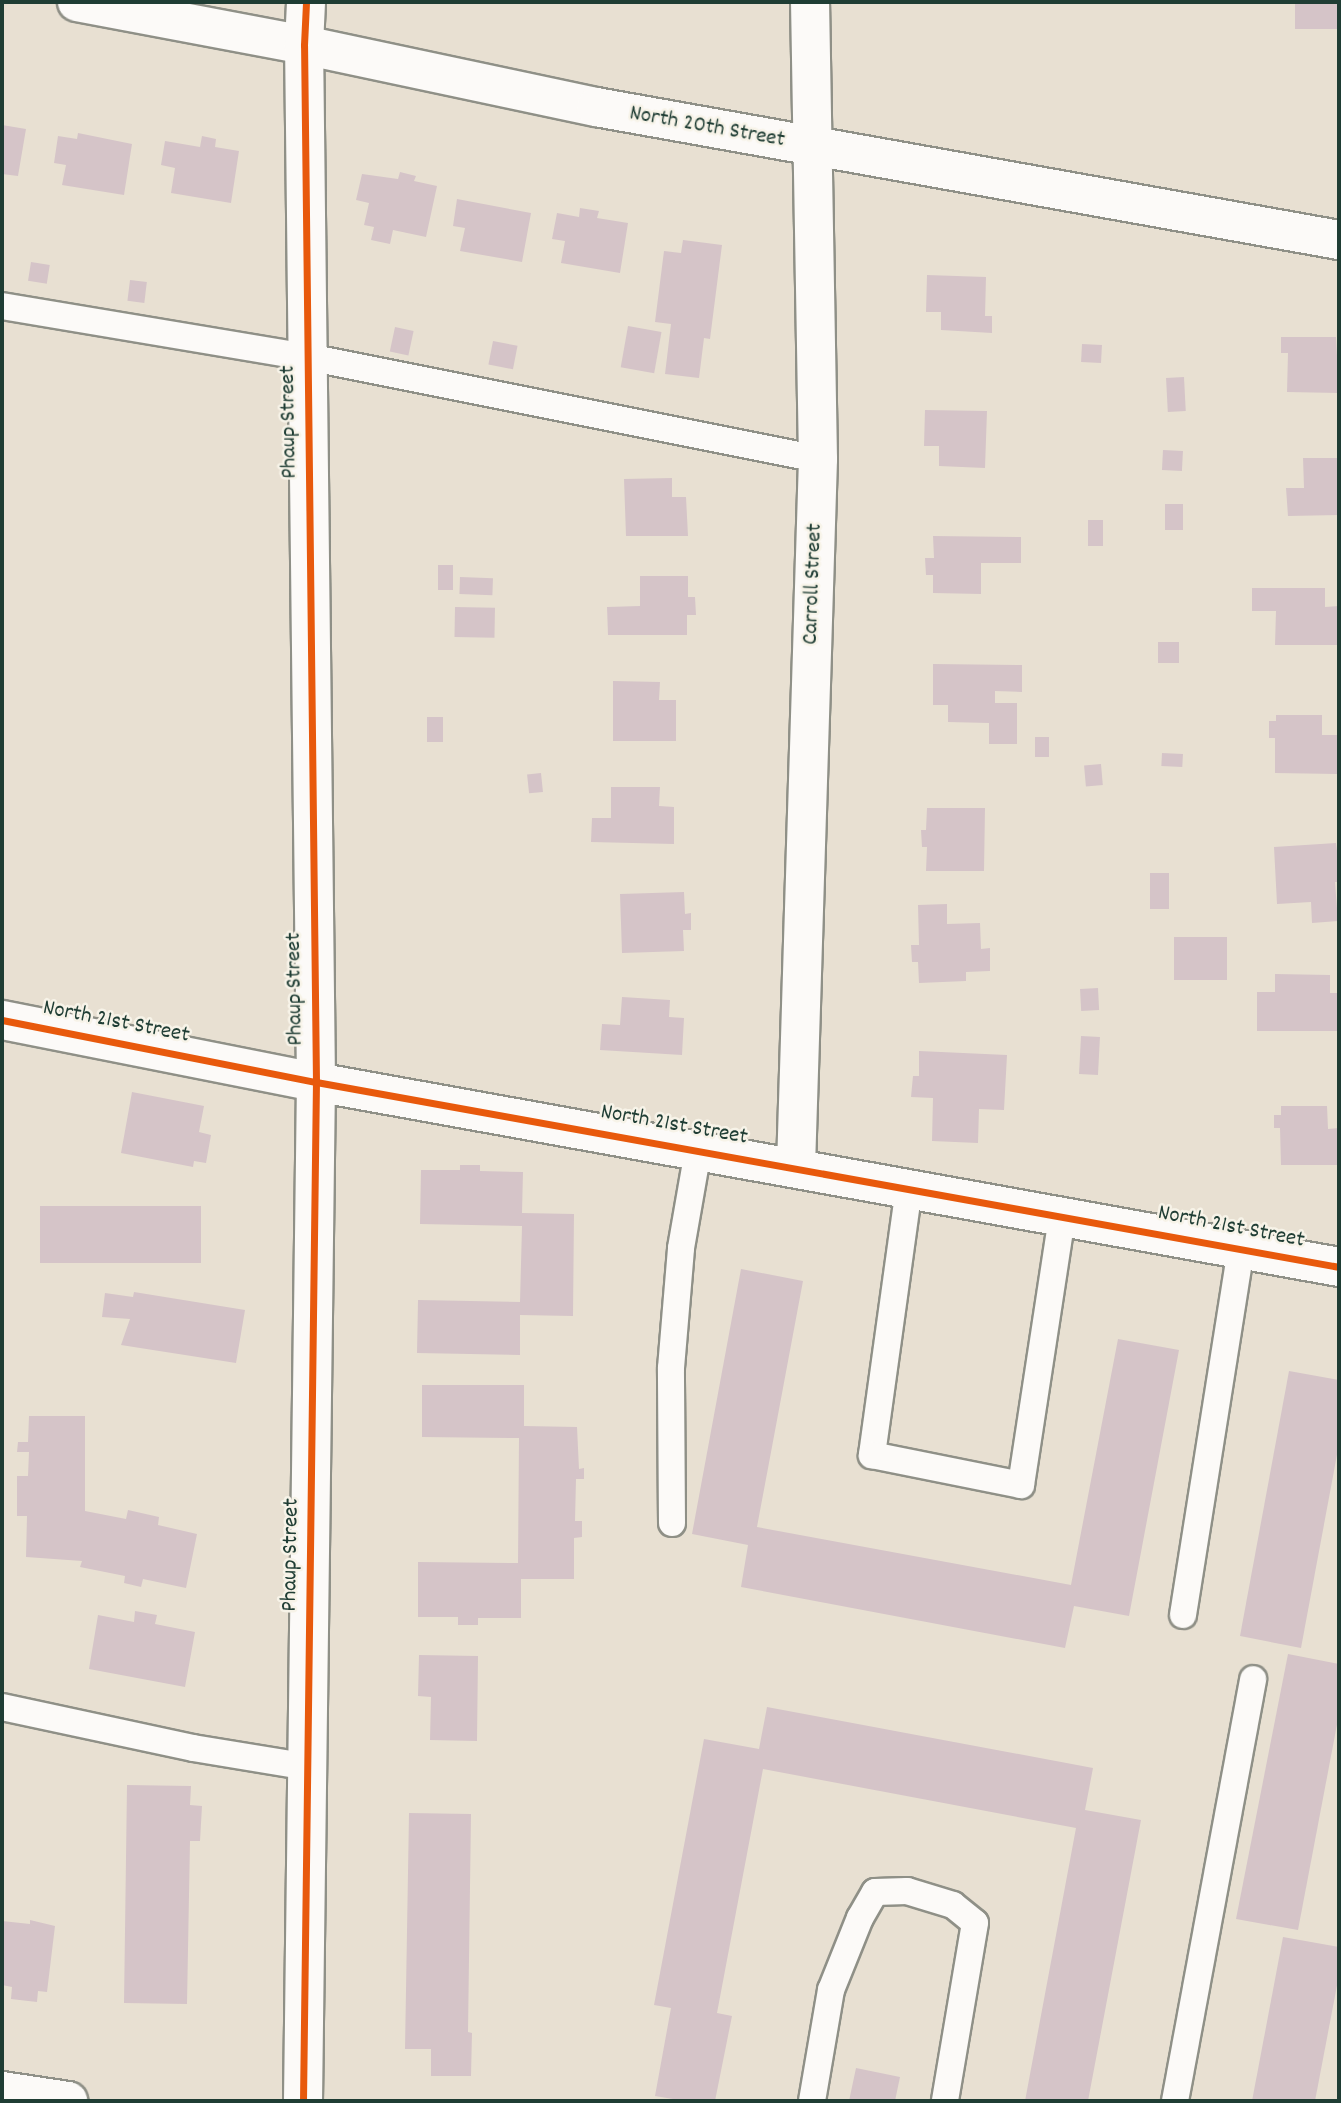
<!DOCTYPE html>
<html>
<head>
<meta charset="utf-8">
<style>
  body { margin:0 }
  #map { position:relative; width:1341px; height:2103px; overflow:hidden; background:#e8e0d2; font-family:Dekko,sans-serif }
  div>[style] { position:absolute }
  .building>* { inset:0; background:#d5c4c8; transform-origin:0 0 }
  .roads { filter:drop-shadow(2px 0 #8f9087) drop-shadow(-2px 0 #8f9087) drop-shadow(0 2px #8f9087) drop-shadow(0 -2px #8f9087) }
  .lane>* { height:26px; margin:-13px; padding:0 13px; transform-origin:13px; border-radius:13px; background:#fcfaf8 }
  .street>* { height:38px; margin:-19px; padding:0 19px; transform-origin:19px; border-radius:19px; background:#fcfaf8 }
  .cycleway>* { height:7px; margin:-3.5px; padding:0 3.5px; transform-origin:3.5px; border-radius:3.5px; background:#e8590c }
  span { translate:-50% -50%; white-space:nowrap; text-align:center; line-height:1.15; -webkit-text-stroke:5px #f7f3e8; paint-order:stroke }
  .street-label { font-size:23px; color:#1f3d34 }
  .frame { position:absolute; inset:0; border:4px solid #1f3d34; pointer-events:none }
</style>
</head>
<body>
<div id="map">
  <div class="building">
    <div style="left:1295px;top:2px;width:44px;height:27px"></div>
    <div style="clip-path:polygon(2px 125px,26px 129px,18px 176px,2px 174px)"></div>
    <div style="clip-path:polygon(78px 133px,132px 144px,124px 195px,62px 185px,66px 165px,54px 163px,58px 136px,77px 139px)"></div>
    <div style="clip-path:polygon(202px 136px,216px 139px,215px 147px,239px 151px,231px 203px,171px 193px,175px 168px,161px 165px,165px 141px,200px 147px)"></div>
    <div style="clip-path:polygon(400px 172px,416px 176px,414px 181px,437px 186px,426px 237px,393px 230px,390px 244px,371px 240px,374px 227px,364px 225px,369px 203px,356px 200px,362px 174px,398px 179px)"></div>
    <div style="clip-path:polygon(457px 199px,531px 213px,522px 262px,460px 251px,465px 228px,453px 226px)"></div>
    <div style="clip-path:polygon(580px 208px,599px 211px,597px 218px,628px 223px,620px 273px,561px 263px,565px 241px,552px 239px,557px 213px,579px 217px)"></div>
    <div style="clip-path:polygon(683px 240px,722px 245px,710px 339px,704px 338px,699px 378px,665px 374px,671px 324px,655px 322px,664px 251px,681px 253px)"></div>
    <div style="left:31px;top:262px;width:19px;height:19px;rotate:9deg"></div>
    <div style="clip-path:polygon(927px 275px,986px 277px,985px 316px,992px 316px,992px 333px,941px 330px,941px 312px,926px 312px)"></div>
    <div style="left:130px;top:280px;width:17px;height:21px;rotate:7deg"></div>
    <div style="left:628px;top:326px;width:34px;height:42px;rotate:10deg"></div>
    <div style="left:395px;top:327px;width:19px;height:25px;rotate:12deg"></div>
    <div style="clip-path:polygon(1281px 337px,1336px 337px,1339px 393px,1287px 392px,1288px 353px,1281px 353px)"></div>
    <div style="left:493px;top:341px;width:25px;height:24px;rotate:11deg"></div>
    <div style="left:1082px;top:344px;width:20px;height:18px;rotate:3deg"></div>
    <div style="left:1184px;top:377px;width:34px;height:18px;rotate:87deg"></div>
    <div style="clip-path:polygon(925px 410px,987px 411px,985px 468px,939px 466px,939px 446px,924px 446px)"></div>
    <div style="left:1163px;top:450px;width:20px;height:20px;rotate:3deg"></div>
    <div style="clip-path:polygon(1303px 458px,1339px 458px,1339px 515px,1288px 516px,1286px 488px,1304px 488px)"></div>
    <div style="clip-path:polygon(672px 478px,672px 497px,686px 497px,688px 536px,626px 536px,624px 479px)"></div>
    <div style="left:1165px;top:504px;width:18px;height:26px"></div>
    <div style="left:1088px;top:520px;width:15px;height:26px"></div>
    <div style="clip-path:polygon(933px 536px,1021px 537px,1021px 563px,981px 563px,981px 594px,933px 593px,933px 575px,926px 575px,925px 558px,934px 558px)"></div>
    <div style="left:438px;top:565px;width:15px;height:25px"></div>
    <div style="clip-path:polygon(640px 576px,688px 576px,688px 597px,695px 597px,696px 615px,687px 615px,687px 635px,608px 635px,607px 607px,640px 606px)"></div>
    <div style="left:460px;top:577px;width:33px;height:17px;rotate:2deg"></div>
    <div style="clip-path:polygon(1252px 588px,1325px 588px,1325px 607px,1339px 606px,1339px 645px,1275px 645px,1276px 611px,1252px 611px)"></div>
    <div style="left:455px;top:607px;width:40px;height:30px;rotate:1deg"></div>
    <div style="left:1179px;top:642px;width:21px;height:21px;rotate:90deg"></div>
    <div style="clip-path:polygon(933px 664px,1022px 665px,1022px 692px,995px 691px,995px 703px,1017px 703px,1017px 744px,989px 744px,989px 723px,948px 722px,948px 705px,933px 705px)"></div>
    <div style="clip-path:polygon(613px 681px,660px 682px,659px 700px,676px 700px,676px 741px,613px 741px)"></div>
    <div style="clip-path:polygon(1276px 715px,1322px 715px,1322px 735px,1338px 735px,1337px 774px,1275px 773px,1275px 738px,1269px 738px,1269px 721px,1276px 721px)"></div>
    <div style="left:427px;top:717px;width:16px;height:25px"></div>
    <div style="left:1035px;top:737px;width:14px;height:20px"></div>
    <div style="left:1162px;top:753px;width:21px;height:13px;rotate:3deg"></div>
    <div style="left:1101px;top:764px;width:21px;height:17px;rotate:85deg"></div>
    <div style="left:541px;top:773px;width:19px;height:14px;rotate:84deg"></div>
    <div style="clip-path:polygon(611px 787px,660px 787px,659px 806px,674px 807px,674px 844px,591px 842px,592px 818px,611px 818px)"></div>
    <div style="clip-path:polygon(927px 808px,985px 808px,984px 871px,926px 871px,927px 847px,922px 847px,921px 830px,926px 830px)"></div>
    <div style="clip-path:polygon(1336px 843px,1339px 866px,1339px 882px,1335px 882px,1338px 921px,1312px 923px,1311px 902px,1277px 904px,1274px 847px)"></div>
    <div style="left:1150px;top:873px;width:19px;height:36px"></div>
    <div style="clip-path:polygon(684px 892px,685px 914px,691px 913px,691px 930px,683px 930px,684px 951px,622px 953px,620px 894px)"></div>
    <div style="clip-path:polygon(947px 904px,947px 924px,980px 923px,981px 949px,990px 948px,990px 971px,966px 972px,966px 981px,919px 983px,918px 962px,912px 962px,911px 945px,919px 945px,918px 905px)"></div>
    <div style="left:1174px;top:937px;width:53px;height:43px"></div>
    <div style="clip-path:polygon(1275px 974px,1330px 975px,1330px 993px,1339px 993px,1339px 1031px,1257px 1031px,1257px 992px,1275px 992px)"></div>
    <div style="left:1098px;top:988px;width:22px;height:18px;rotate:87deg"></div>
    <div style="clip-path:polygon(622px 997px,670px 1000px,669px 1017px,684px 1018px,682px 1055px,600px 1050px,602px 1024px,620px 1025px)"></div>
    <div style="left:1081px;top:1036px;width:19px;height:38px;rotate:3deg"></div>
    <div style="clip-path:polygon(919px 1051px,1007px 1055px,1004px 1110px,979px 1109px,978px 1143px,932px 1141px,933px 1098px,911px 1097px,913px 1076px,919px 1076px)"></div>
    <div style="clip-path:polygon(132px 1092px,204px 1106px,199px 1132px,211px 1135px,206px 1163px,194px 1161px,193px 1167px,121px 1153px)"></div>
    <div style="clip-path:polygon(1281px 1106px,1327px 1106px,1328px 1129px,1339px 1128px,1339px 1165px,1281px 1165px,1280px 1128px,1274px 1128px,1274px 1115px,1281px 1115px)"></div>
    <div style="clip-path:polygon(460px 1165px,480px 1165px,480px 1171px,523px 1172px,522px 1213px,574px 1214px,573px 1316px,520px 1315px,520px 1355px,417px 1353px,418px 1300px,520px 1302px,522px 1226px,420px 1224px,421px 1170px,460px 1170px)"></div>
    <div style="left:40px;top:1206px;width:161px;height:57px"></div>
    <div style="clip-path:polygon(741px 1269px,803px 1281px,757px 1527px,1071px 1585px,1118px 1339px,1179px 1350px,1129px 1616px,1074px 1606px,1065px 1648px,741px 1587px,748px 1545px,692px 1534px)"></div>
    <div style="clip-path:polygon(134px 1292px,245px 1310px,236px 1363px,121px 1345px,130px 1319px,102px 1317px,105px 1293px,133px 1297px)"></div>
    <div style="clip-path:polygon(1289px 1371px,1339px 1380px,1339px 1444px,1301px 1648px,1240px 1636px)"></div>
    <div style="clip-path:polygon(422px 1385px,524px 1385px,524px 1426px,577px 1427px,579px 1469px,584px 1468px,584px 1479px,576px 1479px,575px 1521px,582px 1521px,582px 1537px,574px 1538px,574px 1579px,521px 1579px,521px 1618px,478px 1618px,478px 1625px,458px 1625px,458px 1617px,418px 1617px,418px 1562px,518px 1563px,519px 1438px,422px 1437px)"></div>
    <div style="clip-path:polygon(29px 1416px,85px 1416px,85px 1511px,126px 1519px,128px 1510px,159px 1517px,158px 1525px,197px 1534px,186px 1588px,143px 1579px,141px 1587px,124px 1583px,125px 1576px,80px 1567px,82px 1561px,26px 1557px,27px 1516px,17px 1516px,17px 1476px,28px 1476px,29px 1452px,17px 1452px,18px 1442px,28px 1442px)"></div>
    <div style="clip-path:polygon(135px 1611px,157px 1615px,155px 1624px,195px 1632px,185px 1687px,89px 1669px,98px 1615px,134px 1622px)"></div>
    <div style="clip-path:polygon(1288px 1654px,1339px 1664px,1339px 1714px,1298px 1930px,1236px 1919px)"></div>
    <div style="clip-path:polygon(419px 1655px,478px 1656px,477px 1741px,430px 1740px,431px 1697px,418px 1696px)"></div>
    <div style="clip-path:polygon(767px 1707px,1093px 1768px,1085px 1810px,1141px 1820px,1088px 2101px,1025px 2101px,1076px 1828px,763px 1769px,717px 2013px,732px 2016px,715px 2101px,685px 2101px,655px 2096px,671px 2008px,654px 2005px,704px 1739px,759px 1749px)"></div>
    <div style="clip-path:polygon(127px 1785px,191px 1786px,190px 1805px,202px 1806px,200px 1841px,190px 1841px,187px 2004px,124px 2003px)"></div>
    <div style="clip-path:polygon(409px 1813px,471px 1814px,468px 2032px,472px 2033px,471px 2076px,431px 2076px,431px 2049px,405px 2049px)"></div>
    <div style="clip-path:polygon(30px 1920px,55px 1926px,47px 1992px,38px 1991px,37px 2002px,11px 1999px,12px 1987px,2px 1985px,2px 1921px,30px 1924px)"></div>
    <div style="clip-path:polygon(1283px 1937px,1339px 1947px,1339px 1975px,1315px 2101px,1252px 2101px)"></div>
    <div style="clip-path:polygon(856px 2068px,900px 2077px,895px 2101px,849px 2101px)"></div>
  </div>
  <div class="roads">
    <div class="lane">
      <div style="left:2px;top:306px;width:310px;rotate:9.5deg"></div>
      <div style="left:308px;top:357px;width:520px;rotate:11.31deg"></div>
      <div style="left:909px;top:1188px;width:270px;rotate:97.9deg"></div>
      <div style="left:872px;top:1455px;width:152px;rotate:11.4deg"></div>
      <div style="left:1021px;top:1485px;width:271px;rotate:-81.3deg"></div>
      <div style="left:672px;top:1523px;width:155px;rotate:-90.4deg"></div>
      <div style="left:671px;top:1368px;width:120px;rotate:-85.2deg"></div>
      <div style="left:681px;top:1248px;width:98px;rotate:-80.1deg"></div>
      <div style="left:1183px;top:1615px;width:370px;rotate:-81deg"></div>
      <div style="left:2px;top:1707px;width:195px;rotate:12.1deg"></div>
      <div style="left:193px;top:1748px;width:118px;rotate:9.3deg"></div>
      <div style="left:812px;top:2101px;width:113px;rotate:-80.3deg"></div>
      <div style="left:831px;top:1990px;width:78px;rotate:-68.1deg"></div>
      <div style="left:860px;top:1918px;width:30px;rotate:-60deg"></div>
      <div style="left:875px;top:1892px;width:32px;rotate:-2deg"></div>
      <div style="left:907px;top:1891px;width:48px;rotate:16.9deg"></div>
      <div style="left:953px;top:1905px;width:28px;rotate:39deg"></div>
      <div style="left:975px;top:1923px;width:181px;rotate:99.6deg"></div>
      <div style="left:1175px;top:2101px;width:429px;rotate:-79.5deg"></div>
    </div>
    <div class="street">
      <div style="left:77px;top:2px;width:231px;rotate:10.7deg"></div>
      <div style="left:304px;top:45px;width:299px;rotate:12deg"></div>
      <div style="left:596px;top:107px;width:755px;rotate:10.15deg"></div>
      <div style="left:2px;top:1020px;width:320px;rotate:11.2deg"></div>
      <div style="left:316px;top:1082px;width:1040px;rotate:10.25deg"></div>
      <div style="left:796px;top:1167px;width:708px;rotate:-88.22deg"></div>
      <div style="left:818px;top:459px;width:457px;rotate:-91deg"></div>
      <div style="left:2px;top:2091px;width:67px;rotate:8.6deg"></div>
      <div style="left:303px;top:2101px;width:1019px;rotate:-89.27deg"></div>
      <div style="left:316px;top:1082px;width:1037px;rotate:-90.66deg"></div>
      <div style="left:304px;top:45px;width:43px;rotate:-87.3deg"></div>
    </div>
  </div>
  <div class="cycleway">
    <div style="left:2px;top:1020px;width:320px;rotate:11.2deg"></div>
    <div style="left:316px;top:1082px;width:1040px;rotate:10.25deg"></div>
    <div style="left:303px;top:2101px;width:1019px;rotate:-89.27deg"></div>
    <div style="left:316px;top:1082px;width:1037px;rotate:-90.66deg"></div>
    <div style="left:304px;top:45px;width:43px;rotate:-87.3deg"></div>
  </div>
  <div class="street-label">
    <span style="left:707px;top:128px;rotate:10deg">North 20th Street</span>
    <span style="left:290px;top:422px;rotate:-91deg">Phaup Street</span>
    <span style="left:814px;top:584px;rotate:-88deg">Carroll Street</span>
    <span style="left:296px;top:989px;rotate:-91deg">Phaup Street</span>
    <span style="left:116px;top:1023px;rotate:11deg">North 21st Street</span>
    <span style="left:674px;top:1126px;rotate:10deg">North 21st Street</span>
    <span style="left:1231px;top:1228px;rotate:11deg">North 21st Street</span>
    <span style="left:292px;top:1555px;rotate:-89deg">Phaup Street</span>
  </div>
  <div class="frame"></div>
</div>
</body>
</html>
